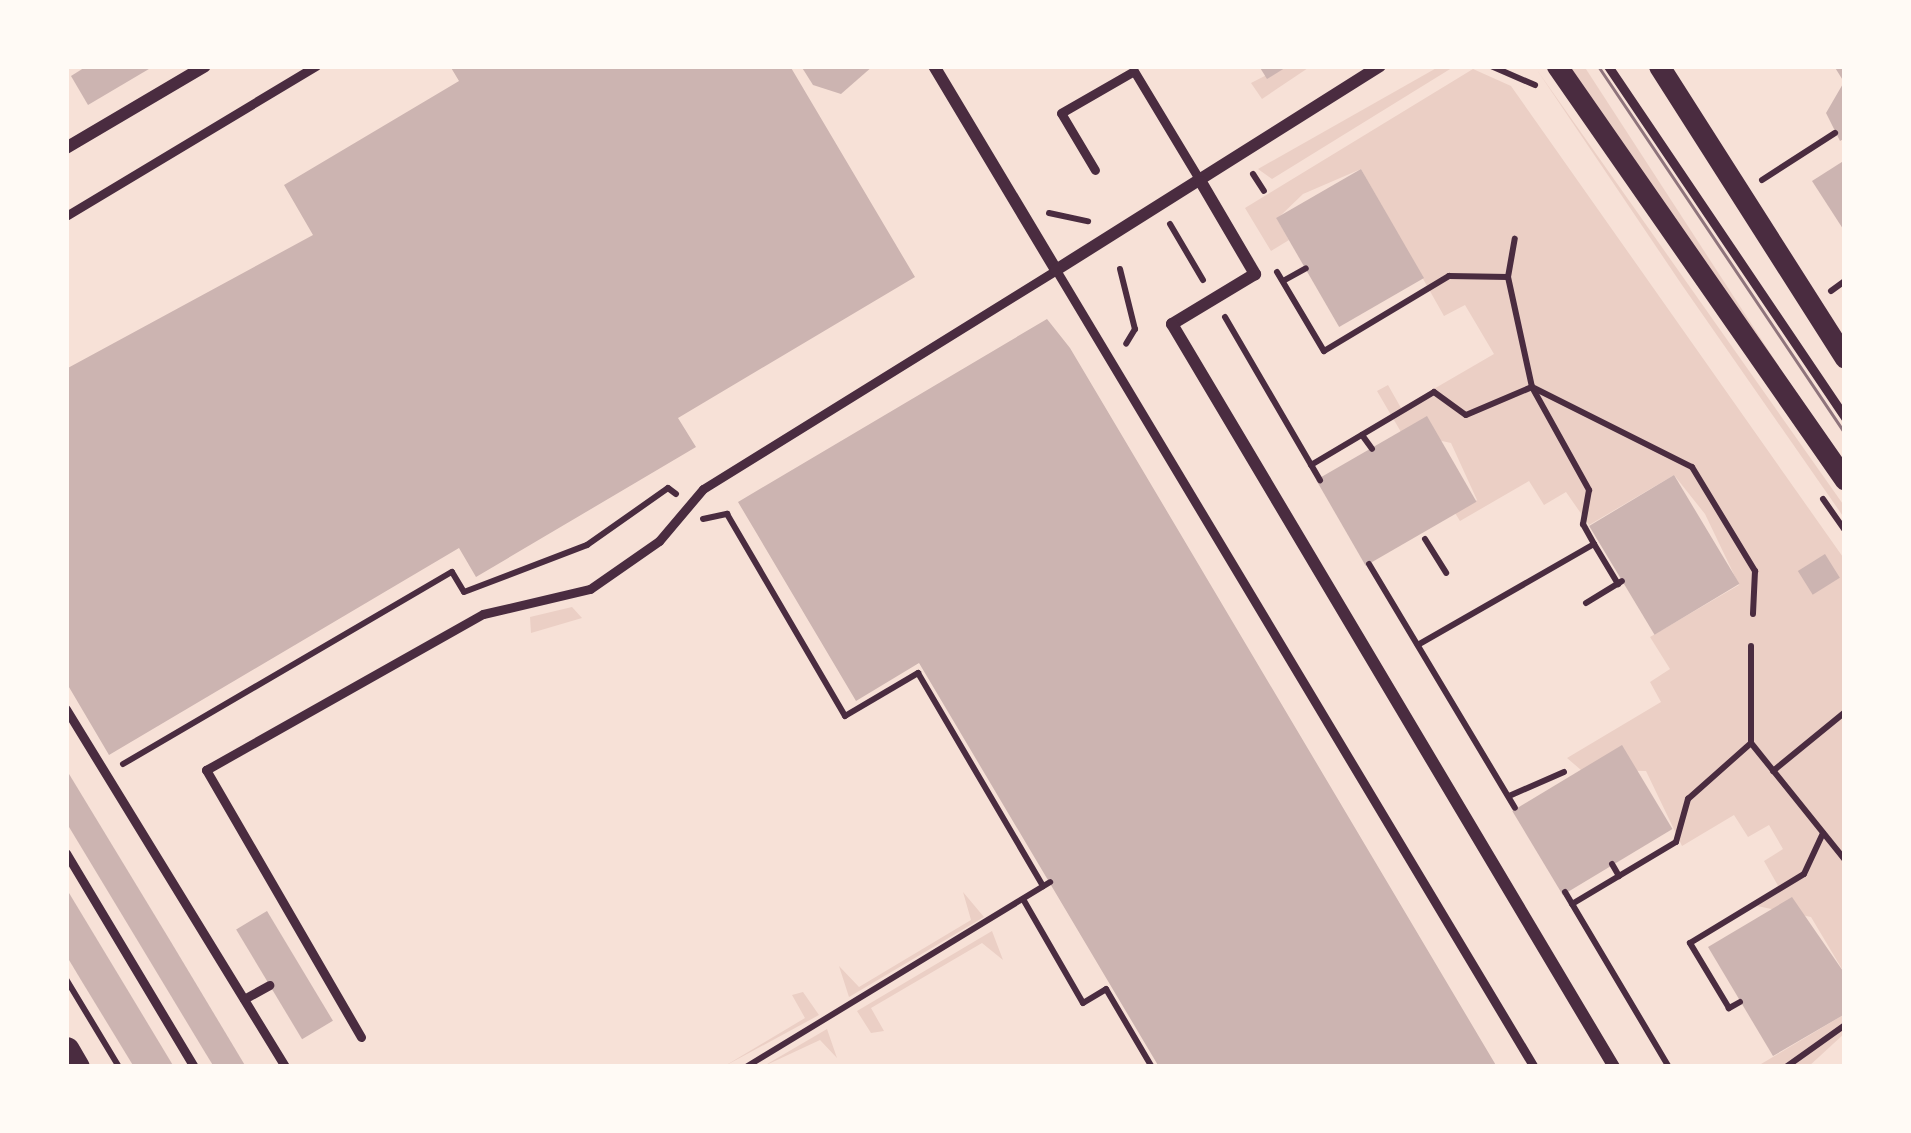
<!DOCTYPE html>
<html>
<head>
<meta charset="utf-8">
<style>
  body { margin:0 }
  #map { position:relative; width:1911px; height:1133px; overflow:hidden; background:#f7e1d7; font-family:Ubuntu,sans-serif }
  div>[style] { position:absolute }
  .green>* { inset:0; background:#ebcfc5 }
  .building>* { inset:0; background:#ccb4b1; transform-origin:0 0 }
  .path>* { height:6px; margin:-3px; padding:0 3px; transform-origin:3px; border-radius:3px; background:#4a2c40 }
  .service>* { height:9px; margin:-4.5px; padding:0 4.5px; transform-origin:4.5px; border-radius:4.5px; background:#4a2c40 }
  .minor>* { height:12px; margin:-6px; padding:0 6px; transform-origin:6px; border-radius:6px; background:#4a2c40 }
  .tertiary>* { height:21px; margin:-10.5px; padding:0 10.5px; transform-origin:10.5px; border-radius:10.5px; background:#4a2c40 }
  .primary>* { height:27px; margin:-13.5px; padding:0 13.5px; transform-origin:13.5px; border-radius:13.5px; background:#4a2c40 }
  .tram>* { height:3px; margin:-1.5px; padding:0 1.5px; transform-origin:1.5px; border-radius:1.5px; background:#8f747c }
  span { translate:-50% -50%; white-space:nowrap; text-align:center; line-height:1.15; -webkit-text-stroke:9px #fffaf5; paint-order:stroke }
  .frame { position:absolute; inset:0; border:69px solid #fffaf5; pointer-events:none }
</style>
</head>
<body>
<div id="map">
  <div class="green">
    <div style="clip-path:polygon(1284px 66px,1311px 66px,1262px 99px,1251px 83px)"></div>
    <div style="clip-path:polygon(1440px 66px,1455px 66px,1272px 179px,1258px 169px)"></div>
    <div style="clip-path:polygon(1569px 66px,1584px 66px,1845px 468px)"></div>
    <div style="clip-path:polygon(1473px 69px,1511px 86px,1845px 560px,1845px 974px,1811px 917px,1757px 906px,1781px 891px,1764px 861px,1783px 849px,1769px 825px,1748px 837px,1734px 815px,1682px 846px,1646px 771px,1581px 770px,1567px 758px,1661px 702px,1650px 682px,1670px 669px,1650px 637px,1739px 585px,1705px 514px,1674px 475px,1589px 525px,1566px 492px,1544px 505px,1529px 481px,1460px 521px,1455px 513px,1477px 500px,1451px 443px,1401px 432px,1377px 391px,1388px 385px,1401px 408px,1494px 354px,1465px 305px,1444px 316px,1361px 169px,1303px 194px,1277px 219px,1289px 240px,1271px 251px,1245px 208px)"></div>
    <div style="clip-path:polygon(1537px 70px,1845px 507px,1845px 519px,1682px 285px)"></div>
    <div style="clip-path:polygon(572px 607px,582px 618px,531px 633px,530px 617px)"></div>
    <div style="clip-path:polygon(963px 892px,984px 917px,849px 997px,839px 966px,859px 987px,971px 920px)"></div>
    <div style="clip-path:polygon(992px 931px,1003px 960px,982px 943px,871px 1008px,884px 1031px,871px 1033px,857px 1011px)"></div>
    <div style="clip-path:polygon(792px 995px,803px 992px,819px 1015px,723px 1067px,805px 1018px)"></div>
    <div style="clip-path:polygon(1845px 1014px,1845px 1033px,1808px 1067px,1756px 1067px)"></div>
    <div style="clip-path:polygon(827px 1029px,837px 1058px,820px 1040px,762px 1067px)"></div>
  </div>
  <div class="building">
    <div style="clip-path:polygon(87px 66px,154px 66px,88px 105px,71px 76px)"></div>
    <div style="clip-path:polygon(450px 66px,790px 66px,915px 277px,678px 418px,696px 447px,476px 577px,459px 548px,109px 755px,66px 682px,66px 369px,313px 235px,284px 185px,459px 81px)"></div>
    <div style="clip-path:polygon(801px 66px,873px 66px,841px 94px,813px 85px)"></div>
    <div style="clip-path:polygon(1259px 66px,1288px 66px,1267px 79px)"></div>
    <div style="clip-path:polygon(1834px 66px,1845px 66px,1845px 138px,1840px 141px,1826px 113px,1844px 82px)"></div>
    <div style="clip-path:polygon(1845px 160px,1845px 232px,1812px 181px)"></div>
    <div style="left:1361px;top:169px;width:126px;height:98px;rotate:60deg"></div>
    <div style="clip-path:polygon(1047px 319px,1070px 348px,1497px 1067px,1159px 1067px,919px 663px,856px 701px,738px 502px)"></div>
    <div style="left:1427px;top:416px;width:99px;height:128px;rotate:60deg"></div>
    <div style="left:1674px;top:475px;width:127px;height:99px;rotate:59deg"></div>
    <div style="left:1825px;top:554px;width:28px;height:32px;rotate:58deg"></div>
    <div style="left:1622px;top:745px;width:98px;height:128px;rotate:59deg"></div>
    <div style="clip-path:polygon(66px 769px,171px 942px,246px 1067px,214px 1067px,206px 1054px,66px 822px)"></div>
    <div style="clip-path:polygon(66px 888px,127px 989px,174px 1067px,134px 1067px,81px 980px,66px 955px)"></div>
    <div style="clip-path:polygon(1792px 897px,1845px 974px,1845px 1014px,1773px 1056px,1708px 947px)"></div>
    <div style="left:267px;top:911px;width:128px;height:36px;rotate:59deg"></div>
  </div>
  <div class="path">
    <div style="left:1491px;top:66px;width:48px;rotate:23.4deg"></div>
    <div style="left:1253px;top:174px;width:20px;rotate:57deg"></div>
    <div style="left:1762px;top:180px;width:87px;rotate:-32.8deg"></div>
    <div style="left:1049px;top:213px;width:40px;rotate:12deg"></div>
    <div style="left:1170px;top:224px;width:65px;rotate:59.5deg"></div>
    <div style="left:1120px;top:269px;width:62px;rotate:76deg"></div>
    <div style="left:1135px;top:329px;width:17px;rotate:121deg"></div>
    <div style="left:1277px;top:272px;width:92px;rotate:59.3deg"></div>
    <div style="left:1324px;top:351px;width:146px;rotate:-31deg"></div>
    <div style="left:1449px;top:276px;width:59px;rotate:1deg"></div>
    <div style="left:1508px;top:277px;width:113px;rotate:77.7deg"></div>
    <div style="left:1532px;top:387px;width:118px;rotate:61deg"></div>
    <div style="left:1589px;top:490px;width:35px;rotate:100deg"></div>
    <div style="left:1583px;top:524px;width:23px;rotate:61deg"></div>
    <div style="left:1594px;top:544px;width:203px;rotate:150.2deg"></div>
    <div style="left:1508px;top:277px;width:39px;rotate:-80deg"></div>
    <div style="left:1283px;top:281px;width:26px;rotate:-29deg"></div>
    <div style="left:1831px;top:291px;width:17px;rotate:-36deg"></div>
    <div style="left:1225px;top:317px;width:189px;rotate:59.8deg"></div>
    <div style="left:1362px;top:435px;width:17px;rotate:54deg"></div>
    <div style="left:1311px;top:465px;width:143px;rotate:-30.7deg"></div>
    <div style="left:1434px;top:392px;width:39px;rotate:36deg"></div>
    <div style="left:1466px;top:415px;width:72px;rotate:-23deg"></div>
    <div style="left:1532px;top:387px;width:179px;rotate:26.6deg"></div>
    <div style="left:1692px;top:467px;width:122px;rotate:58.8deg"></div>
    <div style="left:1755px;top:571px;width:43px;rotate:92.7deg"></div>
    <div style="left:1823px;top:499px;width:38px;rotate:55deg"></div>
    <div style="left:703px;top:519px;width:25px;rotate:-12deg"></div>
    <div style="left:727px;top:514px;width:234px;rotate:59.7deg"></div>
    <div style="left:845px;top:716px;width:85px;rotate:-30.5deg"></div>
    <div style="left:918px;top:673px;width:247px;rotate:59.6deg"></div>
    <div style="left:1425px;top:539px;width:40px;rotate:58deg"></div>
    <div style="left:1594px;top:544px;width:47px;rotate:59deg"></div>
    <div style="left:1369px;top:564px;width:284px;rotate:59.1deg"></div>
    <div style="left:1586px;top:603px;width:42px;rotate:-31.4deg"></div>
    <div style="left:1751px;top:743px;width:150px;rotate:51.2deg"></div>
    <div style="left:123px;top:764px;width:381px;rotate:-30.3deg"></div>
    <div style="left:452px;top:572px;width:23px;rotate:59deg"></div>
    <div style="left:464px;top:592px;width:132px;rotate:-20.9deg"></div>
    <div style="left:587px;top:545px;width:99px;rotate:-35.1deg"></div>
    <div style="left:668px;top:488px;width:10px;rotate:37deg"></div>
    <div style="left:1773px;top:771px;width:93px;rotate:-39.3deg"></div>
    <div style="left:1509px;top:796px;width:60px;rotate:-23.6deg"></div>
    <div style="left:1612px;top:864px;width:14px;rotate:60deg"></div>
    <div style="left:1565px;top:892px;width:204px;rotate:59.3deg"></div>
    <div style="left:1023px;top:899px;width:120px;rotate:60deg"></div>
    <div style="left:1083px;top:1003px;width:27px;rotate:-31deg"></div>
    <div style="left:1106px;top:989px;width:91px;rotate:59.5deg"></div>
    <div style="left:1572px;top:904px;width:121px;rotate:-30.8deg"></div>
    <div style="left:1676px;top:842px;width:45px;rotate:-74.4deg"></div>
    <div style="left:1688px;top:799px;width:84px;rotate:-41.6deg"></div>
    <div style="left:1751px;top:743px;width:97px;rotate:-90deg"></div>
    <div style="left:66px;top:979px;width:103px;rotate:58.9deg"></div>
    <div style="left:1740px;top:1002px;width:13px;rotate:151deg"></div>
    <div style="left:1729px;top:1008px;width:76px;rotate:-121deg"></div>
    <div style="left:1690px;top:943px;width:133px;rotate:-31.2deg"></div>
    <div style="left:1804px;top:874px;width:45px;rotate:-65.1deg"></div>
    <div style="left:746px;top:1067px;width:356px;rotate:-31.3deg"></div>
    <div style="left:1786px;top:1067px;width:72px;rotate:-35.4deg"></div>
  </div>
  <div class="service">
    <div style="left:1608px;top:66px;width:424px;rotate:56deg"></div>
    <div style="left:1095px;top:170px;width:66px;rotate:-120.8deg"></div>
    <div style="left:1061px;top:113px;width:84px;rotate:-29.9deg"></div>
    <div style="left:1134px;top:71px;width:130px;rotate:58.9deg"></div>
    <div style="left:66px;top:216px;width:292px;rotate:-31deg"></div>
    <div style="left:66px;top:709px;width:420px;rotate:58.5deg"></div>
    <div style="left:66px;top:853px;width:249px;rotate:59.1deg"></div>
    <div style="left:244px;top:999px;width:29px;rotate:-29deg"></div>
    <div style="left:361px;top:1037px;width:309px;rotate:-120.1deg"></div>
    <div style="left:206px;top:770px;width:318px;rotate:-29.4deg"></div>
    <div style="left:483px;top:614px;width:110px;rotate:-13.2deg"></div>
    <div style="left:590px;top:589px;width:84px;rotate:-34.8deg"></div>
    <div style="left:659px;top:541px;width:68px;rotate:-49.8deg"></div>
    <div style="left:703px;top:489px;width:415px;rotate:-31.8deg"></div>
    <div style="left:1056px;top:270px;width:929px;rotate:59.05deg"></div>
  </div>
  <div class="minor">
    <div style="left:934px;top:66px;width:238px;rotate:59.1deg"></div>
    <div style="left:1056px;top:270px;width:383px;rotate:-32.2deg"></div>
    <div style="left:66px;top:148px;width:161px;rotate:-30.5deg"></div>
    <div style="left:1201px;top:182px;width:107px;rotate:59.6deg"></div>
    <div style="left:1255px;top:274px;width:97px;rotate:148.9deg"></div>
    <div style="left:1172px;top:324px;width:865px;rotate:59.25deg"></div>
  </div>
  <div class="tertiary">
    <div style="left:1557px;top:66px;width:504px;rotate:55.18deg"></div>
    <div style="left:1659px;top:66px;width:346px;rotate:57.5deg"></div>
  </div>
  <div class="primary">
    <div style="left:66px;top:1050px;width:20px;rotate:60deg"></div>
  </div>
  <div class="tram">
    <div style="left:1598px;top:66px;width:442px;rotate:56.1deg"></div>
  </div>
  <div class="frame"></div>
</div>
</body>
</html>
